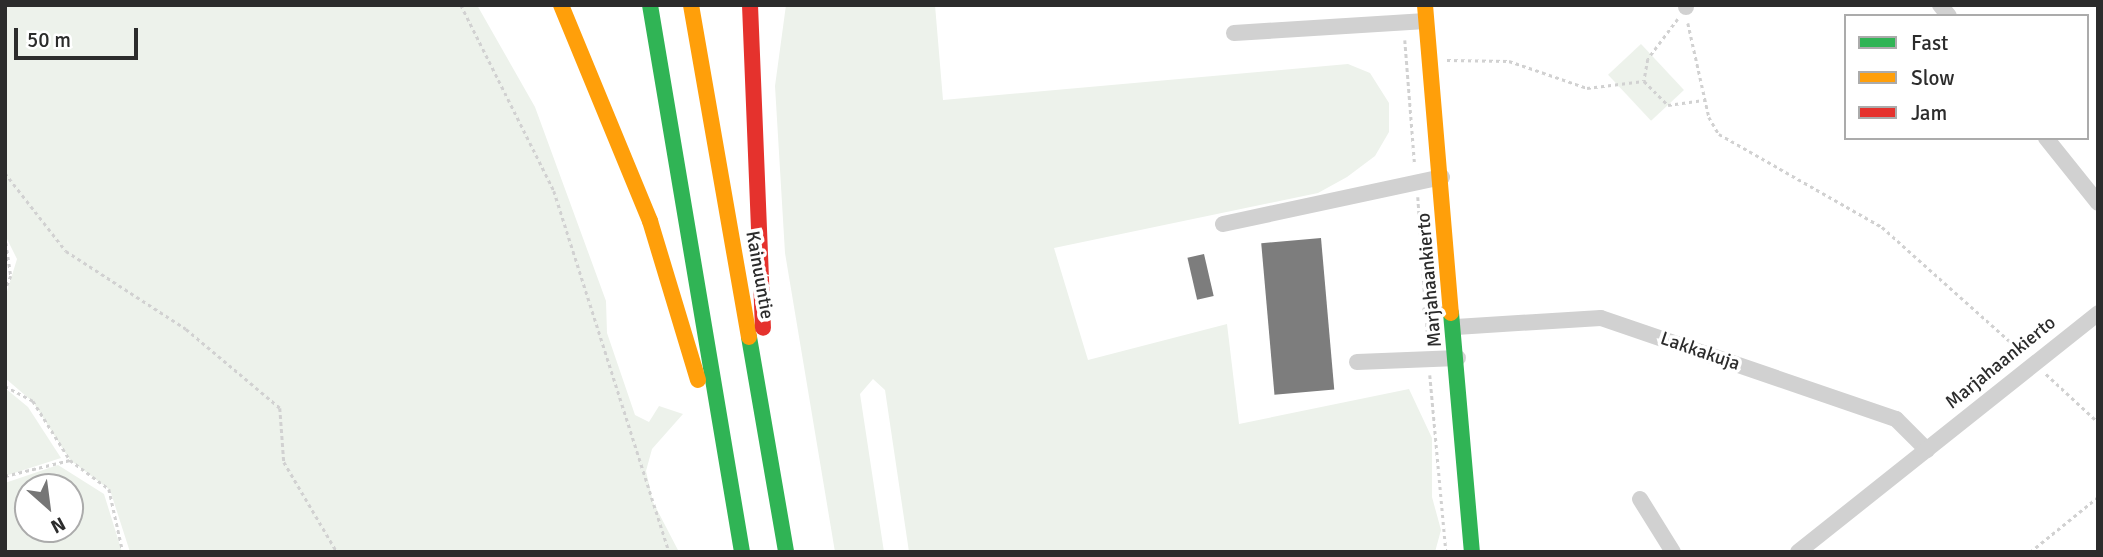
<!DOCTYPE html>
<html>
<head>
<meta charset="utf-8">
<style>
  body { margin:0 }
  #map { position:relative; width:2103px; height:557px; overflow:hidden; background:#fff; font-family:Signika,sans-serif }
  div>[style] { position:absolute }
  .green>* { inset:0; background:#edf2eb; transform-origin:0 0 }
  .building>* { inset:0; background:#7d7d7d; transform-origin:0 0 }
  .path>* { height:2.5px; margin-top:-1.25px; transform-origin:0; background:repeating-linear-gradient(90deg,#d1d1d1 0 3.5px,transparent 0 7px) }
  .lane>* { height:8px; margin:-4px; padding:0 4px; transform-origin:4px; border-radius:4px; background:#d1d1d1 }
  .street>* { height:16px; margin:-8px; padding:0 8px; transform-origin:8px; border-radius:8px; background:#d1d1d1 }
  .fast>* { height:16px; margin:-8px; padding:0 8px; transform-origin:8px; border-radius:8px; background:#30b455 }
  .slow>* { height:16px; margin:-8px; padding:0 8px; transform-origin:8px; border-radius:8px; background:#ff9f0a }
  .jam>* { height:16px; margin:-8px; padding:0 8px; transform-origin:8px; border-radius:8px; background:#e5322d }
  span { translate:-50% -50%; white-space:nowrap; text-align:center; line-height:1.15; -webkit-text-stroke:7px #fff; paint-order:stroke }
  .street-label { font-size:19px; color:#2c2c2c }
  .frame { position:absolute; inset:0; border:7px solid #2c2c2c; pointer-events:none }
  .legend { position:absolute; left:1844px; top:14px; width:245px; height:126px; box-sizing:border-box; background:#fff; border:2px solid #ababab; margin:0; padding:9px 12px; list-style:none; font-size:21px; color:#2c2c2c }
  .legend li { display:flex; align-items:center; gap:14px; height:35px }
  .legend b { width:35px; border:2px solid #ababab }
  .north { position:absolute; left:14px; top:473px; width:70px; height:70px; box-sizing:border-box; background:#fff; border:2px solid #ababab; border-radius:50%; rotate:152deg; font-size:19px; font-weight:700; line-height:28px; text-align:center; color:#2c2c2c }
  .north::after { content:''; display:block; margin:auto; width:24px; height:32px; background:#767676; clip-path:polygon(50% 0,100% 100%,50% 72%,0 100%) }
  .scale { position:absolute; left:14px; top:28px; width:124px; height:32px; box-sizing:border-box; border:4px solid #2c2c2c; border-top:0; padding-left:9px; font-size:21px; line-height:24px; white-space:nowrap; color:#2c2c2c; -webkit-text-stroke:5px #fff; paint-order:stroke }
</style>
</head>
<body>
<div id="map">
  <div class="green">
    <div style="clip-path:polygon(5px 5px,477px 5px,535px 107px,606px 301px,607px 333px,635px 415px,649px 422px,659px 406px,683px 414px,652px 449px,646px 471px,653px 502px,679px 552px,130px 552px,110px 490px,70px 460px,33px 402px,5px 378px,5px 298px,17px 259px,5px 235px)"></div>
    <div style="clip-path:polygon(786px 5px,935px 5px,943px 100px,1348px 64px,1370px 73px,1389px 103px,1389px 132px,1375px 156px,1347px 177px,1318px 193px,1054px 248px,1088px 360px,1227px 324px,1239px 424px,1409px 389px,1432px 438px,1432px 497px,1441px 530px,1435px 552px,909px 552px,885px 390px,873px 379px,860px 394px,884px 552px,835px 552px,785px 253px,775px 86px)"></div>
    <div style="left:1641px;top:44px;width:63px;height:45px;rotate:47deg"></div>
    <div style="clip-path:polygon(5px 388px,28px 407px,61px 458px,5px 476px)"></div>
    <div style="clip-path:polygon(evenodd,58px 465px,104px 494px,122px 552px,5px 552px,5px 483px,58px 465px,70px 487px,70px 529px,28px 529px,28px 487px,70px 487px)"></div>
  </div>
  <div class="building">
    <div style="left:1321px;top:238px;width:152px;height:60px;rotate:85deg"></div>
    <div style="left:1204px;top:254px;width:43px;height:17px;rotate:77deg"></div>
  </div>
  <div class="path">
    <div style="left:461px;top:5px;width:208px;rotate:63.4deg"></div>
    <div style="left:554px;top:191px;width:379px;rotate:72.3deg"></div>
    <div style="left:1678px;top:19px;width:50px;rotate:126.9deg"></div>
    <div style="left:1648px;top:59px;width:22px;rotate:100deg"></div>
    <div style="left:1644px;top:81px;width:34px;rotate:45deg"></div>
    <div style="left:1668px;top:105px;width:36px;rotate:-8deg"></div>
    <div style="left:1688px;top:23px;width:96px;rotate:77.4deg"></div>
    <div style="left:1709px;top:117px;width:20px;rotate:60deg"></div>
    <div style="left:1719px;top:134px;width:188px;rotate:29.7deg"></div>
    <div style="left:1882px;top:227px;width:189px;rotate:41.8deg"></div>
    <div style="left:1405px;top:40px;width:126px;rotate:85.5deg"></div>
    <div style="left:1447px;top:60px;width:62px;rotate:0.9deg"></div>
    <div style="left:1509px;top:61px;width:83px;rotate:19.1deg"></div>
    <div style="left:1587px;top:88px;width:57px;rotate:-7deg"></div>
    <div style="left:5px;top:173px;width:99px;rotate:52deg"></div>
    <div style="left:66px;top:251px;width:143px;rotate:33deg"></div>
    <div style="left:186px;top:329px;width:123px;rotate:40deg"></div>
    <div style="left:280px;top:408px;width:54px;rotate:85.8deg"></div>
    <div style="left:284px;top:462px;width:104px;rotate:59.5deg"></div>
    <div style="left:1418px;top:197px;width:102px;rotate:86.1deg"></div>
    <div style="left:5px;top:236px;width:40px;rotate:81.5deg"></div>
    <div style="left:11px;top:276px;width:16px;rotate:112deg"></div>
    <div style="left:1427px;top:323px;width:21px;rotate:87deg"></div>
    <div style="left:2046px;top:374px;width:71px;rotate:42.7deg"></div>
    <div style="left:1430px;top:375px;width:178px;rotate:84.8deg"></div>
    <div style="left:5px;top:386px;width:32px;rotate:28deg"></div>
    <div style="left:33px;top:401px;width:70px;rotate:57.9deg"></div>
    <div style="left:5px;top:476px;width:67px;rotate:-13.8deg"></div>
    <div style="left:70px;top:460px;width:49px;rotate:36.6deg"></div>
    <div style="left:109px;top:489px;width:65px;rotate:77.5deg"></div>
    <div style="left:2030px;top:552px;width:87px;rotate:-39deg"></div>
  </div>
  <div class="lane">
    <div style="left:1426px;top:311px;width:25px;rotate:-2deg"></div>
  </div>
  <div class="street">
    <div style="left:1686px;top:5px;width:2px;rotate:90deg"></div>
    <div style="left:1940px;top:5px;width:14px;rotate:51deg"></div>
    <div style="left:1234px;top:33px;width:192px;rotate:-3.6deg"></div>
    <div style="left:2046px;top:138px;width:83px;rotate:51.3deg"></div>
    <div style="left:1223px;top:224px;width:224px;rotate:-12.1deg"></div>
    <div style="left:1456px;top:327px;width:145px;rotate:-3.6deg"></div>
    <div style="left:1601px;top:318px;width:312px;rotate:18.9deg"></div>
    <div style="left:1896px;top:419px;width:44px;rotate:45deg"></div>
    <div style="left:1357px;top:362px;width:101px;rotate:-2.3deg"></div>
    <div style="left:1640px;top:499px;width:62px;rotate:58.1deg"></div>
    <div style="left:1798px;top:552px;width:384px;rotate:-38.5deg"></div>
  </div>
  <div class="fast">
    <div style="left:650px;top:5px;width:555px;rotate:80.45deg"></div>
    <div style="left:1451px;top:313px;width:240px;rotate:85deg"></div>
    <div style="left:749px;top:337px;width:218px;rotate:80.2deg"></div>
  </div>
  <div class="slow">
    <div style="left:561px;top:5px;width:234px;rotate:67.6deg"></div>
    <div style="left:650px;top:221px;width:166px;rotate:73.2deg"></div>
    <div style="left:691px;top:5px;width:337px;rotate:80.1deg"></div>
    <div style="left:1425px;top:5px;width:309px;rotate:85.2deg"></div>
  </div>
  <div class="jam">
    <div style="left:750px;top:5px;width:323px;rotate:87.7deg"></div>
  </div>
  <div class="street-label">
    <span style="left:759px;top:275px;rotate:80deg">Kainuuntie</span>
    <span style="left:1430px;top:280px;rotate:-95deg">Marjahaankierto</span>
    <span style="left:1700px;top:352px;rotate:19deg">Lakkakuja</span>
    <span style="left:2001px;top:363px;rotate:-39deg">Marjahaankierto</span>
  </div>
  <div class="frame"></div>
  <ul class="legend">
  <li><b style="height:9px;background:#30b455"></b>Fast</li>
  <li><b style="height:9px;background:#ff9f0a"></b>Slow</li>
  <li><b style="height:9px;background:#e5322d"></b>Jam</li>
  </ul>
  <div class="north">N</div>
  <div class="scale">50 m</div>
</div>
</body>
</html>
